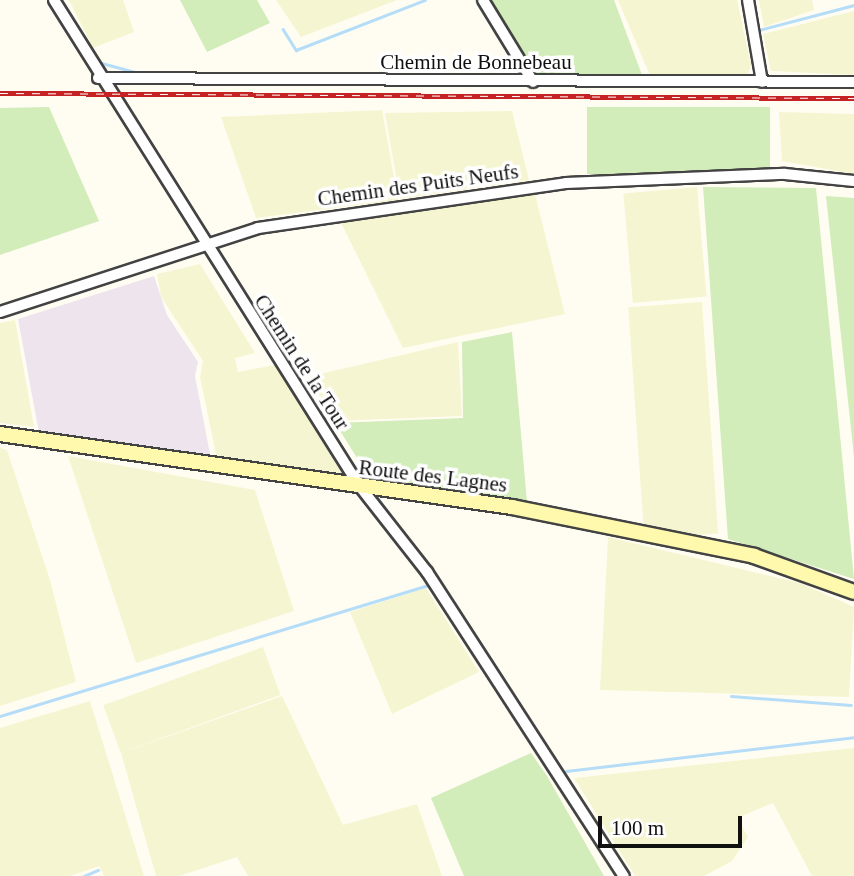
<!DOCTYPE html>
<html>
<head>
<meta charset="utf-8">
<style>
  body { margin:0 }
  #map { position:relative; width:854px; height:876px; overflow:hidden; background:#fffdf2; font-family:"Times New Roman",serif }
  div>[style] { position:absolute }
  .industrial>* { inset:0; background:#ede4ee }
  .farmland>* { inset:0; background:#f6f5d1; transform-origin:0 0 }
  .green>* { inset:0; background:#d2ecba; transform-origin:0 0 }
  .stream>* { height:2.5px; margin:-1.25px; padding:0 1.25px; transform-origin:1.25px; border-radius:1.25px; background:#b5ddf8 }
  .roads { filter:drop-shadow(2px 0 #434343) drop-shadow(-2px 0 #434343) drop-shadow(0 2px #434343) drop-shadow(0 -2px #434343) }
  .street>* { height:10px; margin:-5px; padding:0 5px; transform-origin:5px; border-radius:5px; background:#fff }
  .secondary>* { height:14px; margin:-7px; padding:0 7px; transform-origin:7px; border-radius:7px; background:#fff9ad }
  .rail>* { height:5px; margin-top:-2.5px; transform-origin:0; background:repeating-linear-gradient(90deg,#fff 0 8px,#c52223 0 16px); box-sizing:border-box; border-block:2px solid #c52223 }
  span { translate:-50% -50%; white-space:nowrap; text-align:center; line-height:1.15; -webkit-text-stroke:7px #fff; paint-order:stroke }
  .street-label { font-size:21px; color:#101010 }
  .scale { position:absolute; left:598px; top:816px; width:144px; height:32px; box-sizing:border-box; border:4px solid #101010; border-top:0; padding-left:9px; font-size:21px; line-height:24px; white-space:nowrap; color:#101010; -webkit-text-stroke:5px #fff; paint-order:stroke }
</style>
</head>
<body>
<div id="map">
  <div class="industrial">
    <div style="clip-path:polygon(154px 276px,167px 315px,198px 362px,195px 376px,211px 459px,39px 433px,18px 319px)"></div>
  </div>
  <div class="farmland">
    <div style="clip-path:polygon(69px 0,123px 0,134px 32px,93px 48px)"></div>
    <div style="clip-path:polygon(276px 0,397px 0,301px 37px)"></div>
    <div style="clip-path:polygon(618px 0,737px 0,751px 65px,747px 78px,651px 78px)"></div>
    <div style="clip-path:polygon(759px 0,812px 0,814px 10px,764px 27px)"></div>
    <div style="clip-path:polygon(854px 11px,854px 75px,771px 71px,763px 34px)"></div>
    <div style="clip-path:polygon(382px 110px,398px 200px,256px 218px,221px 117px)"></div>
    <div style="clip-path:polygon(512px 111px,529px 180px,400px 199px,385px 113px)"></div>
    <div style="clip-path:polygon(779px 112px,854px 114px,854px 174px,782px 161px)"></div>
    <div style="left:697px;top:187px;width:110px;height:74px;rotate:85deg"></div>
    <div style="clip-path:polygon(535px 194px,565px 314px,403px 348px,341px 223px)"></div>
    <div style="clip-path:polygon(200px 264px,255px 353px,235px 358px,238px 372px,274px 365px,346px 474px,217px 459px,200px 377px,203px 361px,161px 297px,157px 274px)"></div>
    <div style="left:702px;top:302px;width:232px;height:74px;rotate:86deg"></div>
    <div style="clip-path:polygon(15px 320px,34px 427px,0 423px,0 323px)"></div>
    <div style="clip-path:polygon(458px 342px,462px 416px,334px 421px,307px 377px)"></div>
    <div style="clip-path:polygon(0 448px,7px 450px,50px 580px,76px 682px,0 706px)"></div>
    <div style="clip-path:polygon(68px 456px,255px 490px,294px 611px,136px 663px)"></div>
    <div style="clip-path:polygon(608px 537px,800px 583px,854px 607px,849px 697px,600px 690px)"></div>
    <div style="clip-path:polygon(426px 588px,479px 672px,392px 714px,350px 612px)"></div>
    <div style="left:263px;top:647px;width:51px;height:170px;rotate:70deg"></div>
    <div style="clip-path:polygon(282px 696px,343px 825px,417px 804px,442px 876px,248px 876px,237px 857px,179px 876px,156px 876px,121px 753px)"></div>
    <div style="clip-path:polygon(90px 701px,144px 876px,104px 876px,99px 866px,70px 876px,0 876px,0 728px)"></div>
    <div style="clip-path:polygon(854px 748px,854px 876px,812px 876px,773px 803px,737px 818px,748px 837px,732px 861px,704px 876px,635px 876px,574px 778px)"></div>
  </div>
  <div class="green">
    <div style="clip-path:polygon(180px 0,257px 0,270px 23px,207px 52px)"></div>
    <div style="clip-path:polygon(490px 0,614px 0,642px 75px,536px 78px)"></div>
    <div style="clip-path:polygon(49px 107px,99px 221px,0 255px,0 108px)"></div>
    <div style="left:587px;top:107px;width:183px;height:67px"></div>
    <div style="clip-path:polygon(703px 187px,816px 188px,854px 579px,728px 539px)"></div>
    <div style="clip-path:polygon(826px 196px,854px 198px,854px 457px)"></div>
    <div style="clip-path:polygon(512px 332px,527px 502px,371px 480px,335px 423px,463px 418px,462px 342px)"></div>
    <div style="clip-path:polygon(531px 753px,547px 776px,604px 876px,464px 876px,431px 798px)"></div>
  </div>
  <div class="stream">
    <div style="left:283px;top:29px;width:25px;rotate:58deg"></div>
    <div style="left:296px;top:50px;width:138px;rotate:-21.2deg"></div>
    <div style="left:759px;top:30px;width:98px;rotate:-14.7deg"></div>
    <div style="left:98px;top:62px;width:42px;rotate:15deg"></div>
    <div style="left:340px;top:446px;width:43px;rotate:54.5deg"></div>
    <div style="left:375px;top:494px;width:57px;rotate:54.3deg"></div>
    <div style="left:731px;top:696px;width:120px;rotate:4.3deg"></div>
    <div style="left:0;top:716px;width:451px;rotate:-17deg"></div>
    <div style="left:566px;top:771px;width:290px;rotate:-6.7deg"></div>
    <div style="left:84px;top:876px;width:15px;rotate:-23deg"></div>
  </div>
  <div class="roads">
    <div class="street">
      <div style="left:54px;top:0;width:572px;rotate:57.87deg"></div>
      <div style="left:358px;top:484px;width:112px;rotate:51.9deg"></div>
      <div style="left:427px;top:572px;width:362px;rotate:57.1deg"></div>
      <div style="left:483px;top:0;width:96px;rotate:58.6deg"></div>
      <div style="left:748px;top:0;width:83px;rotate:80.3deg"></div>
      <div style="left:98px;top:78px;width:756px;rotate:0.3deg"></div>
      <div style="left:0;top:312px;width:271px;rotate:-18deg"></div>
      <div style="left:258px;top:228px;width:311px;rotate:-8.3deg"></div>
      <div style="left:566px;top:183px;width:219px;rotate:-2.4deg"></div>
      <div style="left:785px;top:174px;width:69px;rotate:5.8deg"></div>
    </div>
    <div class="secondary">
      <div style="left:0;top:434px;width:517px;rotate:8.11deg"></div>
      <div style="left:512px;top:507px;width:247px;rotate:11.4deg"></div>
      <div style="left:754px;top:556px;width:106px;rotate:19.8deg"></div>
    </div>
  </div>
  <div class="rail">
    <div style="left:0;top:93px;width:854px;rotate:0.34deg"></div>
  </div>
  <div class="street-label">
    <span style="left:476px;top:62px">Chemin de Bonnebeau</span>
    <span style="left:418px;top:185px;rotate:-8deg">Chemin des Puits Neufs</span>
    <span style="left:302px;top:362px;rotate:57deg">Chemin de la Tour</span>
    <span style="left:433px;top:476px;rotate:7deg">Route des Lagnes</span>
  </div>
  <div class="scale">100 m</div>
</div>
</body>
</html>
